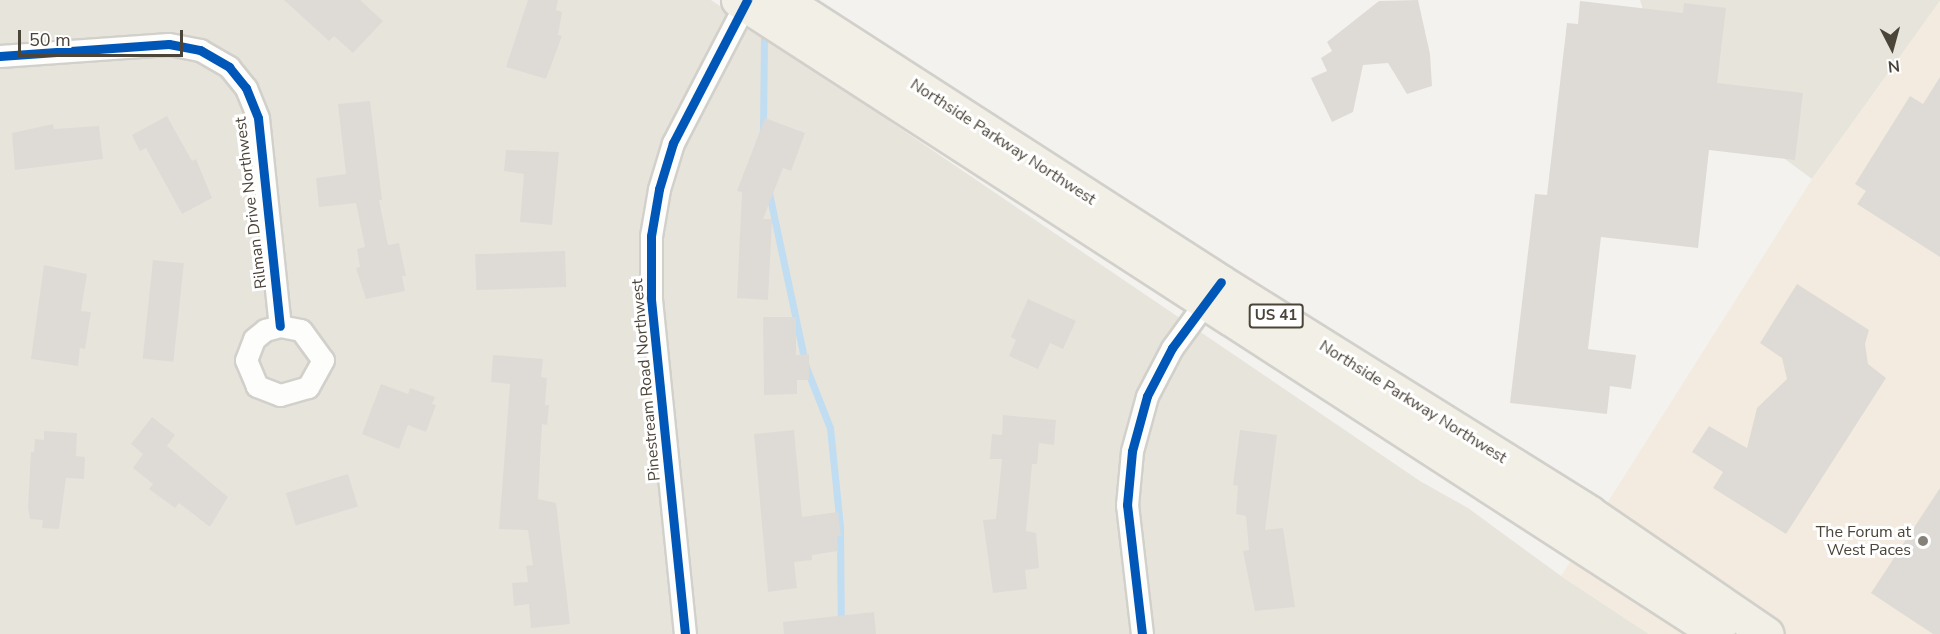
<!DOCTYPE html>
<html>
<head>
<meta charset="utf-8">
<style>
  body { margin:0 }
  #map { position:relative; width:1940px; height:634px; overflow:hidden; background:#f4f2ee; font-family:"Nunito Sans",sans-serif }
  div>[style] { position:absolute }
  .residential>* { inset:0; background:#e7e4dc }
  .commercial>* { inset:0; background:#f3ebdf }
  .stream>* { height:7px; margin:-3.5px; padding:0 3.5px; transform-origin:3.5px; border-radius:3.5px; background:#c0ddf1 }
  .building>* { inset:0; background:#dedbd6; transform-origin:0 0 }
  .roads { filter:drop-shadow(2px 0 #d2d0cb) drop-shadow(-2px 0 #d2d0cb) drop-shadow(0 2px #d2d0cb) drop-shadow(0 -2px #d2d0cb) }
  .street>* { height:21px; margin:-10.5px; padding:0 10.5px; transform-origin:10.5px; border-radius:10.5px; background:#fdfdfc }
  .primary>* { height:33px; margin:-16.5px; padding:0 16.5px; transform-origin:16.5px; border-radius:16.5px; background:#f2efe6 }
  .cycleway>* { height:9px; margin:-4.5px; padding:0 4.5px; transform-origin:4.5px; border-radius:4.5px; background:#0057b8 }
  .dots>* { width:16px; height:16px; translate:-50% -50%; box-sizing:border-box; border:3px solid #fff; border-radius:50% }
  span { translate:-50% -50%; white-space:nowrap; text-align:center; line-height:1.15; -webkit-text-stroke:6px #fff; paint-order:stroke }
  .shield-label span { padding:2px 4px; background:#fff; border:2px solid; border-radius:4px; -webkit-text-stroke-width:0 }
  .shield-label { font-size:15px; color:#4b4439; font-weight:700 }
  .street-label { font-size:16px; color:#4b4439 }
  .poi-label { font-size:16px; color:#4b4439 }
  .right { translate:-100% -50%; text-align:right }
  .north { position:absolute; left:1862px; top:18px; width:60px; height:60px; -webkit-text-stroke:4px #fff; paint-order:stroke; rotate:174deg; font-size:16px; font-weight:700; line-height:24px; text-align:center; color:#4b4439 }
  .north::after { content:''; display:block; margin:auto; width:21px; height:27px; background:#4b4439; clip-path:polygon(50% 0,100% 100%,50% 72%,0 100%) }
  .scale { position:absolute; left:18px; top:30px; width:165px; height:27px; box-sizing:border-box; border:3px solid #4b4439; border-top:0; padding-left:8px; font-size:18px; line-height:21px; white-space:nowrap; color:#4b4439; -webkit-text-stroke:4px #fff; paint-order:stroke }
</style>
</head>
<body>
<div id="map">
  <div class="residential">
    <div style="clip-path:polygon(0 0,711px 0,1420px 481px,1468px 508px,1561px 576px,1649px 634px,0 634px)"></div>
    <div style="clip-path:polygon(1640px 0,1940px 0,1940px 1px,1812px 179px,1660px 67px)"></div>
  </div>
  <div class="commercial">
    <div style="clip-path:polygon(1940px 1px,1940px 634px,1649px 634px,1561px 576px,1812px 179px)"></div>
  </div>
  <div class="stream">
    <div style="left:763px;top:131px;width:103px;rotate:-89.4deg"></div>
    <div style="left:769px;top:193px;width:178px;rotate:78deg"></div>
    <div style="left:806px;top:367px;width:66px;rotate:68.5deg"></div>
    <div style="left:830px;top:428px;width:100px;rotate:84.2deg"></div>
    <div style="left:840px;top:527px;width:107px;rotate:89.5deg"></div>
  </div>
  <div class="building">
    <div style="clip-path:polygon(284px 0,360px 0,383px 21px,353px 53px,334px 36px,329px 41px)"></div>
    <div style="clip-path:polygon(528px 0,558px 0,556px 10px,562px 12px,558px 35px,562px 36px,546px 79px,506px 67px)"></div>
    <div style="clip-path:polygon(1418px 0,1430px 54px,1432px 86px,1407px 94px,1388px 63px,1363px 65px,1353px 112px,1332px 122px,1311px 78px,1327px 71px,1321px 58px,1332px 51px,1327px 42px,1379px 1px)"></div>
    <div style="clip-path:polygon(1580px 1px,1683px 13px,1684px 3px,1726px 8px,1717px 83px,1803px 93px,1795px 160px,1709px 150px,1698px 248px,1601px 237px,1588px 349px,1636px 355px,1631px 389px,1610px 386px,1607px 414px,1510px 403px,1535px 194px,1547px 195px,1567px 23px,1578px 24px)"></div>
    <div style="clip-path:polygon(1940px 77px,1940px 257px,1857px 204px,1866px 191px,1855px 184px,1910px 96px,1923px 104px)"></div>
    <div style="clip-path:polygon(370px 101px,382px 200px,379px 200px,388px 245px,399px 243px,406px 276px,402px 276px,405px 291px,366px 299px,356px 268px,360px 267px,357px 249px,365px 247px,356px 203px,319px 207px,316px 178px,346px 174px,338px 104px)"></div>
    <div style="clip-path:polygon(167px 116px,192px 161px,196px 159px,212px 198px,182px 214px,146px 148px,140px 151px,132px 135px)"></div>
    <div style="clip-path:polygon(765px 118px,805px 133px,791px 171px,783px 168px,763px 219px,772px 219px,768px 300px,737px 298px,742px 192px,737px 191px)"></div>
    <div style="clip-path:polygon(53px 124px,54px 129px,99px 126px,103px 159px,15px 170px,12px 133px)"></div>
    <div style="clip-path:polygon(506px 150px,559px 152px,552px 225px,520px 222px,524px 174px,504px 171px)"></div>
    <div style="left:565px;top:251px;width:36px;height:90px;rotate:88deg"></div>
    <div style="left:153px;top:260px;width:31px;height:99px;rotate:6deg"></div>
    <div style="clip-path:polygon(44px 265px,87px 274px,81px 311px,91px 312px,85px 349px,80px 348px,78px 366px,31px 359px)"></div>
    <div style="clip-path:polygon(1797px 284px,1869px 330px,1865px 344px,1868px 364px,1886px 378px,1786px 534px,1713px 488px,1723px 472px,1692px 452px,1709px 426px,1747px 448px,1757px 408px,1787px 379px,1782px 358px,1760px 343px)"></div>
    <div style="clip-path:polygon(1028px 299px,1076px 321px,1063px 349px,1050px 343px,1038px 369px,1009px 356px,1016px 340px,1011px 337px)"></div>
    <div style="clip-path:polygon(763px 317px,796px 317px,796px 355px,809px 354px,809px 380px,797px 380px,797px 394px,764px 395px)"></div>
    <div style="clip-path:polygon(493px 355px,543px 359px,541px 377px,547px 378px,545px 405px,549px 405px,547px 425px,542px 424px,538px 499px,556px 503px,570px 624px,531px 628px,529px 604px,514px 606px,512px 583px,528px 582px,526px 566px,533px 565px,528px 530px,499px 529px,510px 384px,491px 382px)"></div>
    <div style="clip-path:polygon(381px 384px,408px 394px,410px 388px,435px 397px,432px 404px,436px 405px,426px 432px,408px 425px,399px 449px,362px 434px)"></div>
    <div style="clip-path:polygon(1003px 415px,1056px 420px,1054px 445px,1039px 443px,1037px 464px,1032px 464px,1026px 531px,1036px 533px,1039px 568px,1025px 570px,1027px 589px,993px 593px,983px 520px,996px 519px,1002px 459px,990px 459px,992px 434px,1002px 435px)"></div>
    <div style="clip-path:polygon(152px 417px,175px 435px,167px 446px,228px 497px,210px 527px,179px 503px,175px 508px,149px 489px,153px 484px,133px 468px,143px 454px,131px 444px)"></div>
    <div style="clip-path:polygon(794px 430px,802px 517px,838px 512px,841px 536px,837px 536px,838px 551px,812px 555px,812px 560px,794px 562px,797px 588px,768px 592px,754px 434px)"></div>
    <div style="clip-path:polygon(1240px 430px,1277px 435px,1265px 530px,1283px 528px,1295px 607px,1255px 611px,1243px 551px,1249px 550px,1246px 516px,1236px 514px,1238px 486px,1233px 485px)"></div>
    <div style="clip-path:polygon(44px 431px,77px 433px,76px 456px,85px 457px,84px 479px,66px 478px,59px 529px,42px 528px,43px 520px,30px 519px,28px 508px,31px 452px,34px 452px,35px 439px,44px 440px)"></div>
    <div style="left:348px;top:474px;width:34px;height:65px;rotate:73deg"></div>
    <div style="clip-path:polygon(1940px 488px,1940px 634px,1933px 634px,1871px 593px)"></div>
    <div style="clip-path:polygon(874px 612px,876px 634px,784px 634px,783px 622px)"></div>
  </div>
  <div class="roads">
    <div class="street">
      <div style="left:0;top:56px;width:169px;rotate:-4.1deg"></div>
      <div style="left:169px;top:44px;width:32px;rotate:11deg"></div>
      <div style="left:200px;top:50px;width:34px;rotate:30deg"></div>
      <div style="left:229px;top:67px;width:27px;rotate:51deg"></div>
      <div style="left:246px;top:88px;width:32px;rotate:68deg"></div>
      <div style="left:258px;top:118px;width:209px;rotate:84deg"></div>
      <div style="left:280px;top:326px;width:21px;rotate:11deg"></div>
      <div style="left:301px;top:330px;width:37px;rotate:54deg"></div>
      <div style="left:323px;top:360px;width:31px;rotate:119deg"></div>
      <div style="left:308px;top:387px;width:29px;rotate:164deg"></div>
      <div style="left:280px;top:395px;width:25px;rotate:-159deg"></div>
      <div style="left:257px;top:386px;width:28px;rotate:-113deg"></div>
      <div style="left:246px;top:360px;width:22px;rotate:-69deg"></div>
      <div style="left:254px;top:339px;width:14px;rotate:-39deg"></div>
      <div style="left:265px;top:330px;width:16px;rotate:-15deg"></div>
      <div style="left:685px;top:634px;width:339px;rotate:-95.8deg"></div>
      <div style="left:651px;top:297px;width:61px;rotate:-90deg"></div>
      <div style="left:651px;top:236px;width:48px;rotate:-80.3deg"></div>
      <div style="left:659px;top:189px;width:48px;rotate:-73.1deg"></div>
      <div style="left:673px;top:143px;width:161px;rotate:-62.6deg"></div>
      <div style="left:1142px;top:634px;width:130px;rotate:-96.6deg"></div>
      <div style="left:1127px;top:505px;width:54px;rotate:-84.7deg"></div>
      <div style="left:1132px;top:451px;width:57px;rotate:-74.7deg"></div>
      <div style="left:1147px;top:396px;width:54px;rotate:-62.5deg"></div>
      <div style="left:1172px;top:348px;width:69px;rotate:-53.8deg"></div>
    </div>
    <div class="primary">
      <div style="left:738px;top:0;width:1167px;rotate:32.9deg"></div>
      <div style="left:784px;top:0;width:520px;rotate:32.83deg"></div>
      <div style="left:1221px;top:282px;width:435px;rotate:32deg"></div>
      <div style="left:1590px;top:513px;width:214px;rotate:34.4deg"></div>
    </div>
  </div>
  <div class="cycleway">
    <div style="left:0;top:56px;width:169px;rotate:-4.1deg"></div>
    <div style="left:169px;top:44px;width:32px;rotate:11deg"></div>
    <div style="left:200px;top:50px;width:34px;rotate:30deg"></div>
    <div style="left:229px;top:67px;width:27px;rotate:51deg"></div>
    <div style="left:246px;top:88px;width:32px;rotate:68deg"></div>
    <div style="left:258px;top:118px;width:209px;rotate:84deg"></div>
    <div style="left:685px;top:634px;width:339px;rotate:-95.8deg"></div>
    <div style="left:651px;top:297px;width:61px;rotate:-90deg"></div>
    <div style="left:651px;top:236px;width:48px;rotate:-80.3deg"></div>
    <div style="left:659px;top:189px;width:48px;rotate:-73.1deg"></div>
    <div style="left:673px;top:143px;width:161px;rotate:-62.6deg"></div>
    <div style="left:1142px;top:634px;width:130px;rotate:-96.6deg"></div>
    <div style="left:1127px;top:505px;width:54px;rotate:-84.7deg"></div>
    <div style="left:1132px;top:451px;width:57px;rotate:-74.7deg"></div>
    <div style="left:1147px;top:396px;width:54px;rotate:-62.5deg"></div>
    <div style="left:1172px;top:348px;width:82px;rotate:-53.4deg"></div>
  </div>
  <div class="dots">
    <div style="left:1923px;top:541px;background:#868178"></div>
  </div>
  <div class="shield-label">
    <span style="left:1276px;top:316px">US 41</span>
  </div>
  <div class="street-label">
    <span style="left:1003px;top:142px;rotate:33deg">Northside Parkway Northwest</span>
    <span style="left:251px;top:203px;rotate:-97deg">Rilman Drive Northwest</span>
    <span style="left:646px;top:380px;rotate:-95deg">Pinestream Road Northwest</span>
    <span style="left:1413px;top:402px;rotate:32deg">Northside Parkway Northwest</span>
  </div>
  <div class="poi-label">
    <span class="right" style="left:1911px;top:541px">The Forum at<br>West Paces</span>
  </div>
  <div class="north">N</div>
  <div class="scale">50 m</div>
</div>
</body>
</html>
